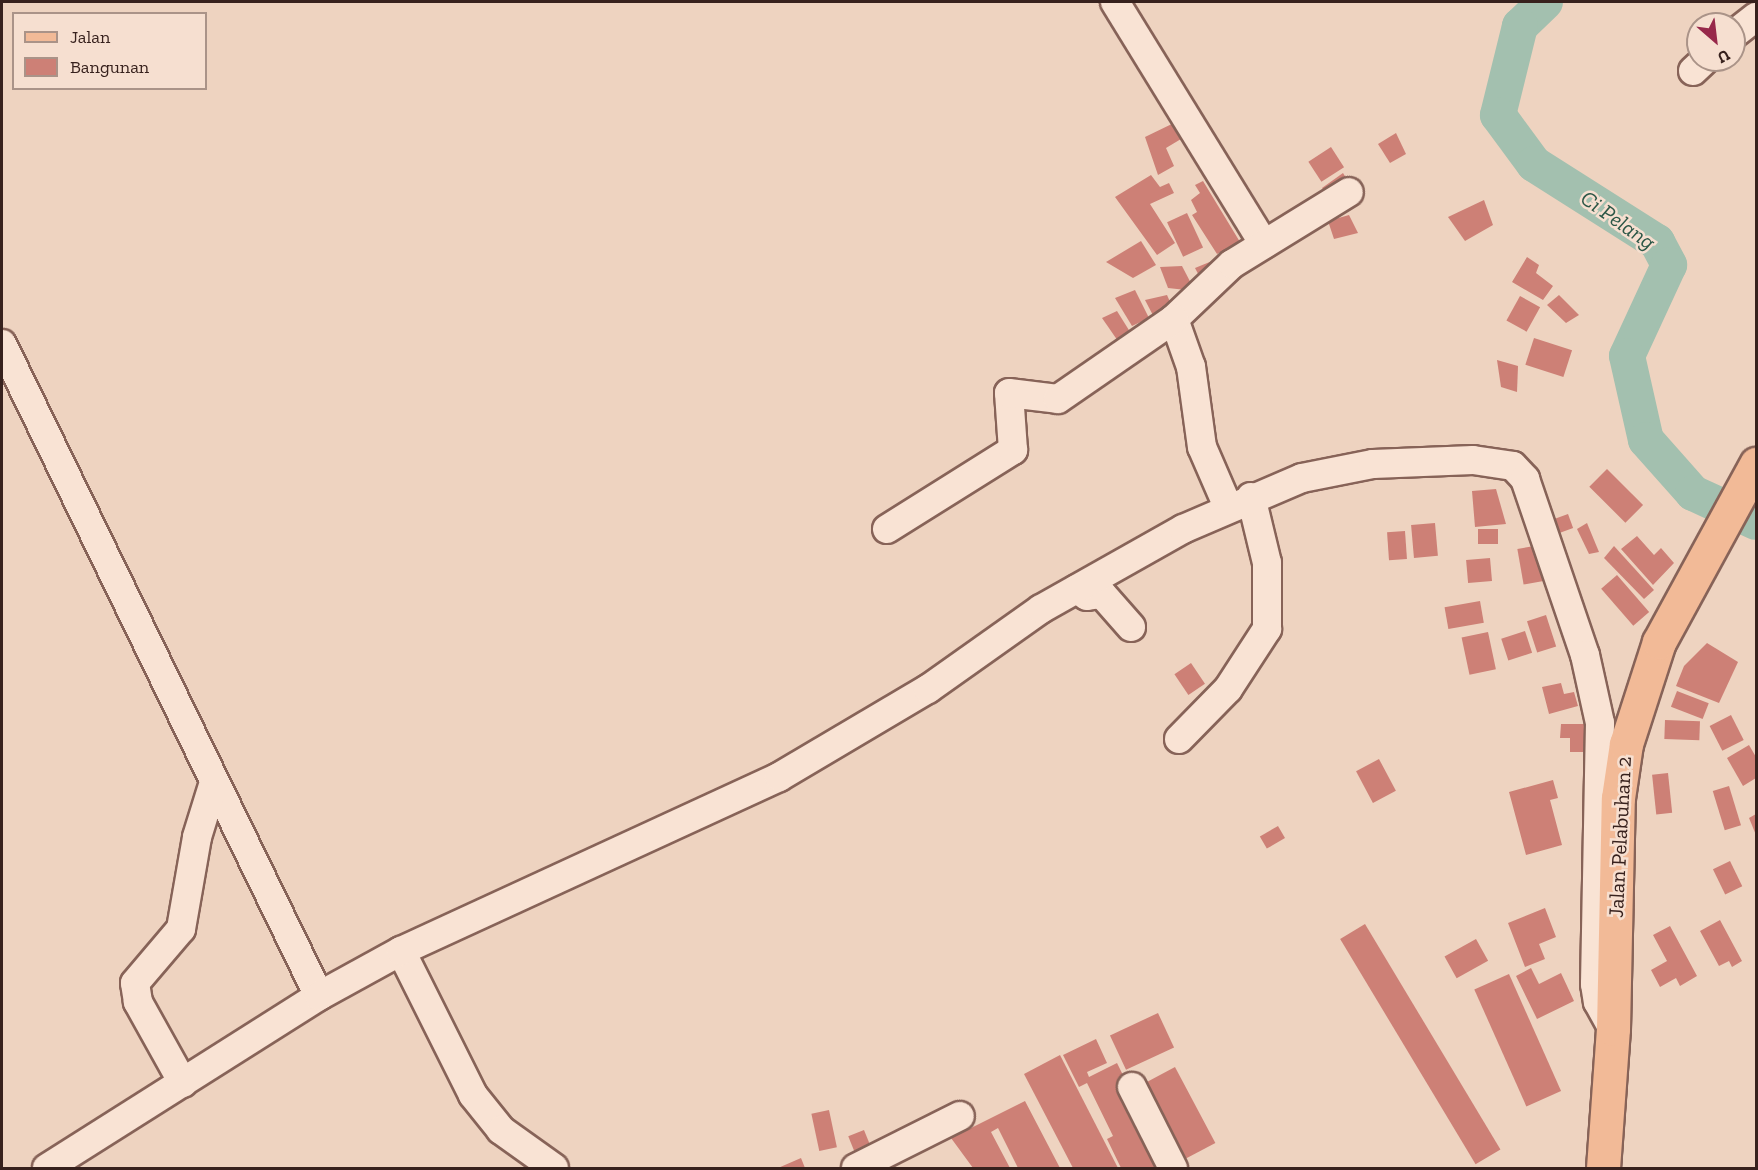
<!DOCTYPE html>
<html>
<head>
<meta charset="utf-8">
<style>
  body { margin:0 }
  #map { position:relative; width:1758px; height:1170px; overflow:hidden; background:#eed3c0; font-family:"Zilla Slab",serif }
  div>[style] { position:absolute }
  .river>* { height:36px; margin:-18px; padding:0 18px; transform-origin:18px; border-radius:18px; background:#a3c0af }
  .building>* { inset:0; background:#cd8076; transform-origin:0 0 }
  .roads { filter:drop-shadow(2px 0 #876358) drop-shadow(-2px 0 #876358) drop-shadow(0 2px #876358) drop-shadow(0 -2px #876358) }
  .minor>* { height:28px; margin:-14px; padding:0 14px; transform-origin:14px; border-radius:14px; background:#f9e3d4 }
  .major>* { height:33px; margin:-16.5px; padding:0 16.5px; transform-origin:16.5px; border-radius:16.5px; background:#f2ba97 }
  span { translate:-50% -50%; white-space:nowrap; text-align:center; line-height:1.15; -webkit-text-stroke:5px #f6dfd0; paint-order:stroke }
  .street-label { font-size:21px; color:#37211d }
  .water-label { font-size:22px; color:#2c5747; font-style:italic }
  .frame { position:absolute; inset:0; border:3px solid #37211d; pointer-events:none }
  .legend { position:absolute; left:12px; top:12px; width:195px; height:78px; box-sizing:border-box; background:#f6dfd0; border:2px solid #aa9388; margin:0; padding:8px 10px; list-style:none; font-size:18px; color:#37211d }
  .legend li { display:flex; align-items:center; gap:12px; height:30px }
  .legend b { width:30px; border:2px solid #aa9388 }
  .north { position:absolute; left:1686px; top:12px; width:60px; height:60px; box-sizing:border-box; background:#f6dfd0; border:2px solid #aa9388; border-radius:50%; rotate:152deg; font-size:16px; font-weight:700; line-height:24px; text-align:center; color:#37211d }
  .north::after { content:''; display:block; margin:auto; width:21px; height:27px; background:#97284a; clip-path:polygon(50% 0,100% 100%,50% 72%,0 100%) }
</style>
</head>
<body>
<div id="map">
  <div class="river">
    <div style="left:1545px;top:2px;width:35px;rotate:136deg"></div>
    <div style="left:1520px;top:26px;width:92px;rotate:103.9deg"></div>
    <div style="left:1498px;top:115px;width:61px;rotate:53.7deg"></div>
    <div style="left:1534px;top:164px;width:146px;rotate:32.4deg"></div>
    <div style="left:1657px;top:242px;width:26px;rotate:62deg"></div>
    <div style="left:1669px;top:265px;width:100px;rotate:114.8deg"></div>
    <div style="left:1627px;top:356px;width:86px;rotate:77.3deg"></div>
    <div style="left:1646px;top:440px;width:71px;rotate:48.4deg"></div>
    <div style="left:1693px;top:493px;width:69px;rotate:24.7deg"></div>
  </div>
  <div class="building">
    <div style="clip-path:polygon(1178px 121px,1186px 136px,1166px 148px,1174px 166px,1158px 175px,1145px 137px)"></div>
    <div style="clip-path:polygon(1396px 133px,1406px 154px,1390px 163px,1378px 144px)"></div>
    <div style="left:1331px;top:147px;width:24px;height:27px;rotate:57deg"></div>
    <div style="clip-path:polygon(1343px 173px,1351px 186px,1330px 199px,1322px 188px)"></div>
    <div style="clip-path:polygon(1151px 175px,1160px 187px,1169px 183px,1174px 193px,1150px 204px,1175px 243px,1157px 255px,1115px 197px)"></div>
    <div style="clip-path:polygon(1203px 181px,1240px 242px,1217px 254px,1192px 215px,1197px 212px,1191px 200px,1200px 193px,1195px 185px)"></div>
    <div style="clip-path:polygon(1484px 200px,1493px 225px,1465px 241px,1448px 217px)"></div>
    <div style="left:1187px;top:213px;width:38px;height:22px;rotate:65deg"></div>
    <div style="clip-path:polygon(1349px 215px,1358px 233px,1334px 239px,1328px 221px)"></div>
    <div style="clip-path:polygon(1141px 241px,1156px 265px,1133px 278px,1106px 262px)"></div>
    <div style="clip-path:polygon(1527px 257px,1539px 265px,1536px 273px,1553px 286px,1543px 300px,1512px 282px)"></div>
    <div style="clip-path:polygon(1217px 259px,1204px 285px,1195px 268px)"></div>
    <div style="clip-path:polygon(1182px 266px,1195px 291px,1168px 288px,1160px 267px)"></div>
    <div style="clip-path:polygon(1135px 290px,1149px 318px,1132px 326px,1115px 298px)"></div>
    <div style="clip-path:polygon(1167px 295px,1174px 311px,1157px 323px,1145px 300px)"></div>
    <div style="clip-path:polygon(1559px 295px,1579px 315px,1566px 323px,1547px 305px)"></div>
    <div style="left:1520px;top:296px;width:23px;height:28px;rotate:29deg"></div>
    <div style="clip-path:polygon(1117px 311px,1132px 335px,1120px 344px,1102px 318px)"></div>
    <div style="left:1534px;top:338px;width:40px;height:28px;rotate:18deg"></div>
    <div style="clip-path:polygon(1497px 360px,1518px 366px,1517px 392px,1501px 387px)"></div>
    <div style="left:1607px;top:469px;width:51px;height:25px;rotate:45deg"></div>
    <div style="clip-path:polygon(1496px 489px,1506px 524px,1475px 527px,1472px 491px)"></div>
    <div style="left:1568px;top:514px;width:15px;height:22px;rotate:70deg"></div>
    <div style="left:1435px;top:523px;width:33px;height:24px;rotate:85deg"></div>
    <div style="clip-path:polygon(1587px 523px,1599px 552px,1589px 554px,1577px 529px)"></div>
    <div style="left:1498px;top:529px;width:15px;height:20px;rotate:90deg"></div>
    <div style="left:1405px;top:531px;width:28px;height:18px;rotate:86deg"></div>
    <div style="clip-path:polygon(1637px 536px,1654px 555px,1661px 548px,1674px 563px,1653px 585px,1621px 549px)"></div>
    <div style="left:1540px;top:545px;width:36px;height:23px;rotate:80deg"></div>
    <div style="clip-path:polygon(1614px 546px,1654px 590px,1644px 599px,1604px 558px)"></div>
    <div style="left:1490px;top:558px;width:23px;height:24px;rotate:85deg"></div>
    <div style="left:1617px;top:575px;width:49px;height:21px;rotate:49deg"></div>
    <div style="left:1480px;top:601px;width:22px;height:36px;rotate:80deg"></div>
    <div style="left:1546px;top:615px;width:33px;height:20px;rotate:72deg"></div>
    <div style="left:1525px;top:631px;width:23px;height:25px;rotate:72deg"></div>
    <div style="left:1488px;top:632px;width:38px;height:27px;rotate:78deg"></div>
    <div style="clip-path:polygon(1707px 643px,1738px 662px,1719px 703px,1676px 686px,1684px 666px)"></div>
    <div style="left:1191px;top:663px;width:25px;height:20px;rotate:56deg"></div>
    <div style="clip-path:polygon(1561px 683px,1564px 694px,1574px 692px,1578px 706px,1549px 714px,1542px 687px)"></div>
    <div style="left:1677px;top:691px;width:34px;height:17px;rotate:21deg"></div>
    <div style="left:1731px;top:715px;width:28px;height:24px;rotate:63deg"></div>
    <div style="left:1665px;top:720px;width:35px;height:19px;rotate:2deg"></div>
    <div style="clip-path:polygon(1561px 724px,1587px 724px,1586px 752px,1570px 752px,1570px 738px,1560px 738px)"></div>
    <div style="clip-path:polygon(1749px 745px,1756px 757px,1756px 778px,1743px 786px,1727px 758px)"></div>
    <div style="left:1379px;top:759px;width:36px;height:26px;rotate:62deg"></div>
    <div style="left:1668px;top:773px;width:40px;height:16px;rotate:84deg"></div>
    <div style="clip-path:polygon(1553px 780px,1558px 798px,1550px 800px,1562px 845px,1526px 855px,1509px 792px)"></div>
    <div style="left:1729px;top:786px;width:41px;height:17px;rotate:73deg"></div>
    <div style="clip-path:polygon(1756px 814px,1756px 835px,1749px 818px)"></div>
    <div style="left:1278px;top:826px;width:14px;height:21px;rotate:60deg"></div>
    <div style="left:1730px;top:861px;width:28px;height:19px;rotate:64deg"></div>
    <div style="clip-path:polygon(1545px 908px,1556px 937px,1539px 944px,1545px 959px,1525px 967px,1508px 923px)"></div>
    <div style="clip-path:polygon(1720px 920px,1742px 961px,1732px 967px,1729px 961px,1719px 966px,1700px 931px)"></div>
    <div style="left:1365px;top:924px;width:263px;height:29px;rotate:59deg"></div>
    <div style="clip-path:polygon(1670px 926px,1697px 976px,1680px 986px,1676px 978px,1660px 987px,1651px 970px,1667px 961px,1653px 935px)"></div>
    <div style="left:1476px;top:939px;width:25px;height:36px;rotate:61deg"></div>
    <div style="clip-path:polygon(1531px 968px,1539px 984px,1561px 973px,1574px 1001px,1537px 1019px,1516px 976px)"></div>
    <div style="left:1509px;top:974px;width:128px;height:38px;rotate:66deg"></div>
    <div style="left:1158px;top:1013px;width:38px;height:53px;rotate:65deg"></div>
    <div style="clip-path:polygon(1096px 1039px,1107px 1063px,1087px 1072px,1089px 1077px,1117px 1063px,1169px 1168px,1121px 1168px,1107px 1139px,1113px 1136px,1087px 1083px,1079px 1087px,1063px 1055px)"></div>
    <div style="clip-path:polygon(1060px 1055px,1118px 1168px,1073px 1168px,1024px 1074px)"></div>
    <div style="left:1175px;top:1067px;width:86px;height:43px;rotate:62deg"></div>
    <div style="clip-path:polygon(1025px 1101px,1060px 1168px,1018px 1168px,998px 1128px,991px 1132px,1010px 1168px,973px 1168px,951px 1138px)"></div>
    <div style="left:829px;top:1110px;width:38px;height:18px;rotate:78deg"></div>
    <div style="left:864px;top:1130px;width:24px;height:17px;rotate:68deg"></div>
    <div style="clip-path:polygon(801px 1158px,805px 1168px,778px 1168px)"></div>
  </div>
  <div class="roads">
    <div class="minor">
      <div style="left:1115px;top:2px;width:284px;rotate:58.4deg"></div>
      <div style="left:1734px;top:34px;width:28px;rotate:-38deg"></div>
      <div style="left:1693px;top:71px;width:16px;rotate:-43deg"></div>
      <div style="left:2px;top:344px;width:725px;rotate:64.07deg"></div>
      <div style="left:1228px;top:507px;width:65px;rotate:-113.4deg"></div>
      <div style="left:1202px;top:447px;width:81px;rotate:-97.8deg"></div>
      <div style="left:1191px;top:367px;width:51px;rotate:-109.5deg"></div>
      <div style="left:1174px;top:319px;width:80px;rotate:-43.5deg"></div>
      <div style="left:1232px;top:264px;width:137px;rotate:-31.6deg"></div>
      <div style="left:887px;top:529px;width:149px;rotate:-32.1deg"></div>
      <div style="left:1013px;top:450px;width:57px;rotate:-94deg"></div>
      <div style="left:1009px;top:393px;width:49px;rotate:7deg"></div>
      <div style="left:1058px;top:399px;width:141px;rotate:-34.6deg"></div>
      <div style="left:1077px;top:589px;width:12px;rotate:35deg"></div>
      <div style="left:1087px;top:596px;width:15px;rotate:-8deg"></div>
      <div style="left:1102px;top:594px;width:44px;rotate:48.7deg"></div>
      <div style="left:1179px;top:739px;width:70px;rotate:-45.6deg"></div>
      <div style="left:1228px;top:689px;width:72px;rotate:-57deg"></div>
      <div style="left:1267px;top:629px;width:66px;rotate:-90deg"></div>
      <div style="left:1267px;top:563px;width:68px;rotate:-103.6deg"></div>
      <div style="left:401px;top:951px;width:161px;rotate:63.4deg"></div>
      <div style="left:473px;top:1095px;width:45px;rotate:51.3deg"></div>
      <div style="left:501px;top:1130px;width:65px;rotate:35.6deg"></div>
      <div style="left:183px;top:1083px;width:93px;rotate:-119.1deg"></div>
      <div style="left:138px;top:1002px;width:19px;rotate:-99deg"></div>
      <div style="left:135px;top:983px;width:71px;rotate:-49.6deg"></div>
      <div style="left:181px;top:929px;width:93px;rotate:-80.1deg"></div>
      <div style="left:197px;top:837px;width:58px;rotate:-72.8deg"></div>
      <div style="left:1132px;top:1087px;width:91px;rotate:63.2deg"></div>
      <div style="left:47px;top:1168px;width:322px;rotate:-32.3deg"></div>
      <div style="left:319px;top:996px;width:94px;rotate:-28.8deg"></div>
      <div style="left:401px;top:951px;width:416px;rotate:-24.7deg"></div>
      <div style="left:779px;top:777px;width:173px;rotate:-30.6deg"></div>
      <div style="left:928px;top:689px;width:138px;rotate:-35.3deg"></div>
      <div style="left:1041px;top:609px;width:163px;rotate:-29.4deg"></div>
      <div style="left:1183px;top:529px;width:129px;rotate:-23.2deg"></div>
      <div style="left:1302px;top:478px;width:72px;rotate:-11.2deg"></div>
      <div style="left:1373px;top:464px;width:100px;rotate:-2.3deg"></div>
      <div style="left:1473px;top:460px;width:40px;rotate:8.5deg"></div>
      <div style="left:1513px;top:466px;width:18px;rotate:47deg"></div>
      <div style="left:1525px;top:479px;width:186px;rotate:71.2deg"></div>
      <div style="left:1585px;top:655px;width:70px;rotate:77.6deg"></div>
      <div style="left:1600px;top:723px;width:261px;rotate:91.1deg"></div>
      <div style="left:1595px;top:984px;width:18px;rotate:81deg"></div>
      <div style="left:1598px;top:1002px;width:31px;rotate:61deg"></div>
      <div style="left:856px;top:1168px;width:116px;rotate:-26.6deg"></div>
    </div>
    <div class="major">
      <div style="left:1603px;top:1168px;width:139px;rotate:-85.9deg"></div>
      <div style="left:1613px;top:1029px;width:231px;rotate:-88.8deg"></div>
      <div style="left:1618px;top:798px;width:55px;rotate:-81.6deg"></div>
      <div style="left:1626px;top:744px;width:107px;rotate:-72.1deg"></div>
      <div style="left:1659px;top:642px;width:203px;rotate:-61.4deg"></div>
    </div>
  </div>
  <div class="street-label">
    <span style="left:1620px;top:837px;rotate:-87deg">Jalan Pelabuhan 2</span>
  </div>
  <div class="water-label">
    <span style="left:1618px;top:220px;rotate:35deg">Ci Pelang</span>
  </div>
  <div class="frame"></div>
  <ul class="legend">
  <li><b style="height:8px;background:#f2ba97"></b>Jalan</li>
  <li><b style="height:16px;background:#cd8076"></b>Bangunan</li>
  </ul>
  <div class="north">U</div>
</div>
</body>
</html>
